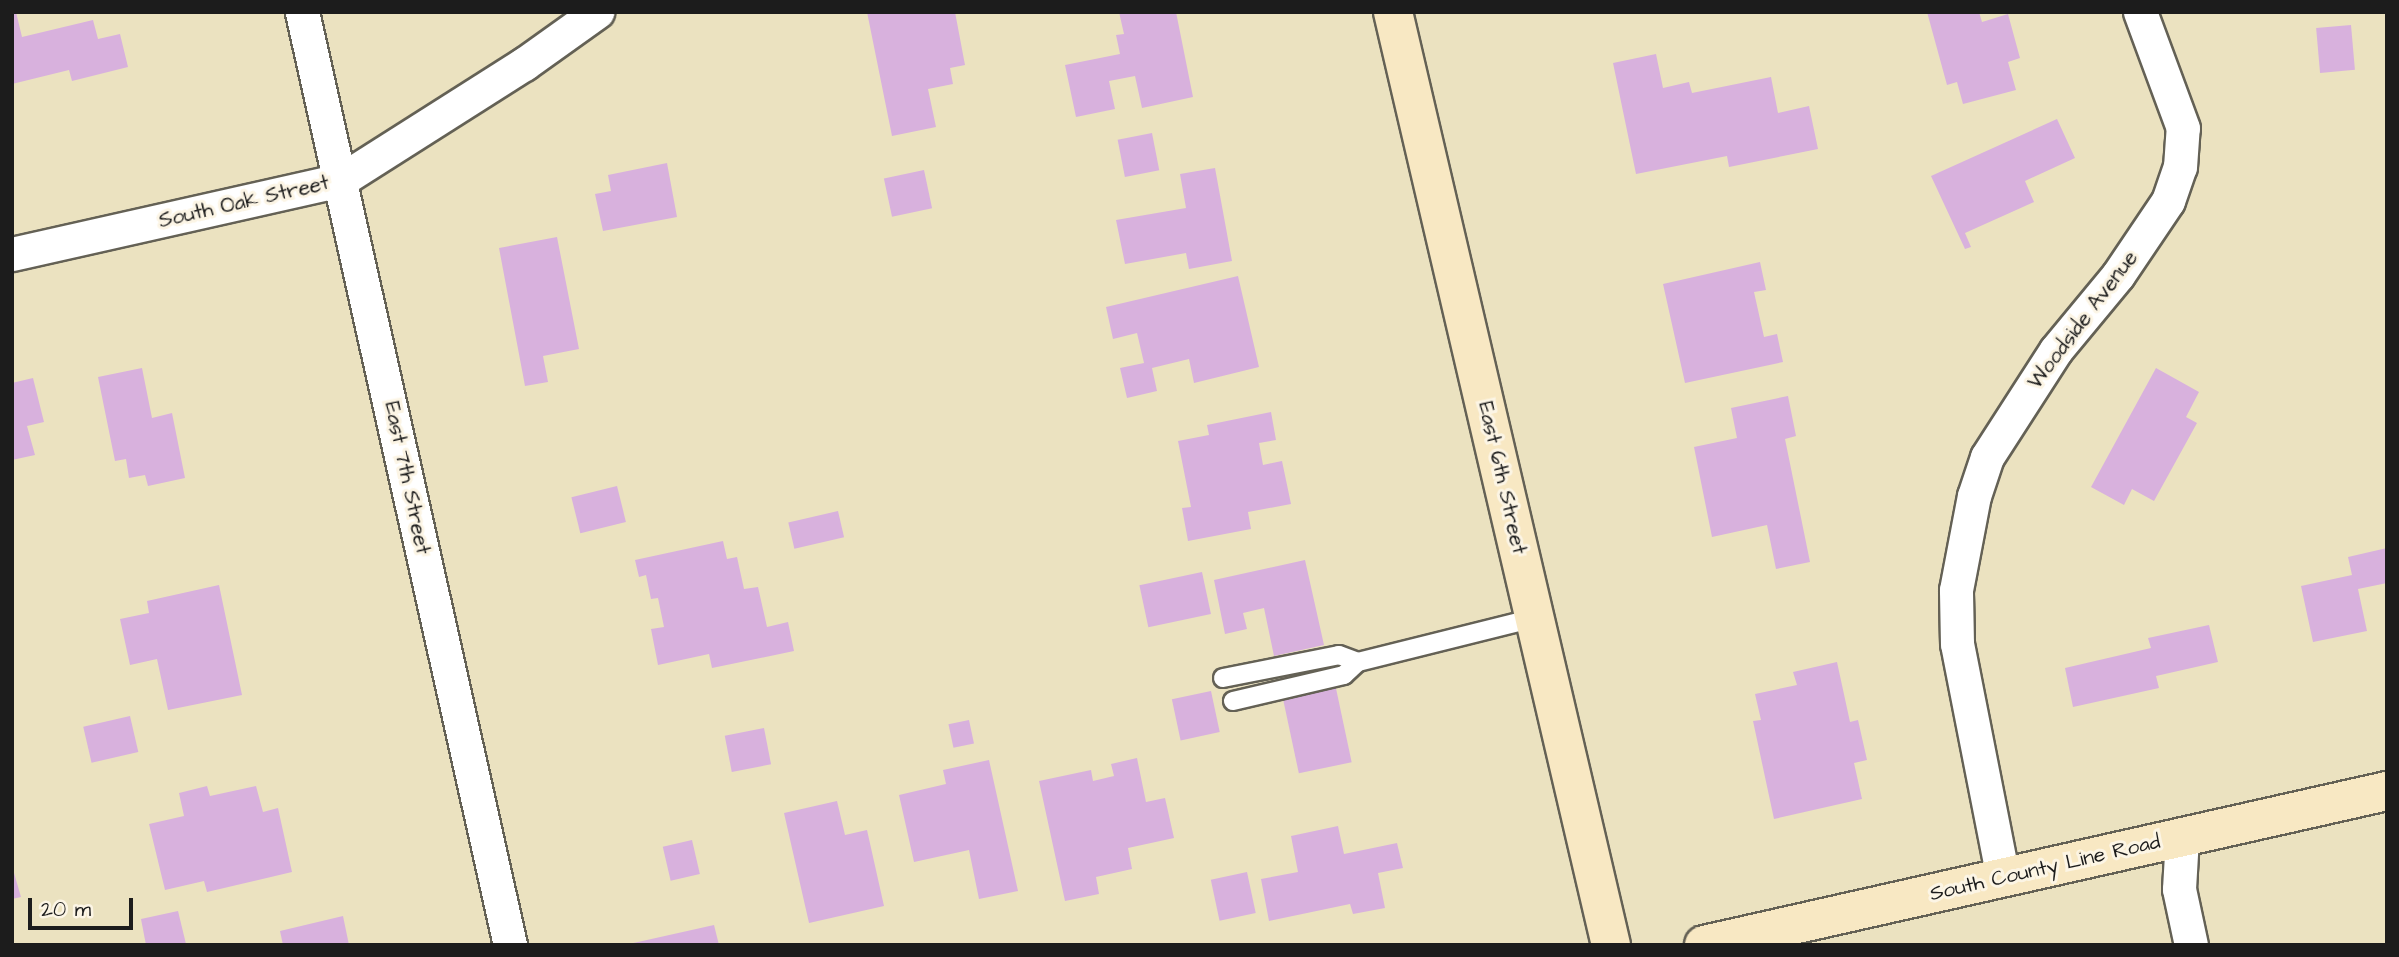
<!DOCTYPE html>
<html>
<head>
<meta charset="utf-8">
<style>
  body { margin:0 }
  #map { position:relative; width:2399px; height:957px; overflow:hidden; background:#ebe2c0; font-family:"Architects Daughter",sans-serif }
  div>[style] { position:absolute }
  .building>* { inset:0; background:#d8b1dd; transform-origin:0 0 }
  .roads { filter:drop-shadow(2px 0 #646155) drop-shadow(-2px 0 #646155) drop-shadow(0 2px #646155) drop-shadow(0 -2px #646155) }
  .lane>* { height:18px; margin:-9px; padding:0 9px; transform-origin:9px; border-radius:9px; background:#fff }
  .street>* { height:33px; margin:-16.5px; padding:0 16.5px; transform-origin:16.5px; border-radius:16.5px; background:#fff }
  .secondary>* { height:38px; margin:-19px; padding:0 19px; transform-origin:19px; border-radius:19px; background:#f8e8c3 }
  span { translate:-50% -50%; white-space:nowrap; text-align:center; line-height:1.15; -webkit-text-stroke:6px #fcf5e5; paint-order:stroke }
  .street-label { font-size:21px; color:#1c1c1c }
  .frame { position:absolute; inset:0; border:14px solid #1c1c1c; pointer-events:none }
  .scale { position:absolute; left:28px; top:898px; width:105px; height:32px; box-sizing:border-box; border:4px solid #1c1c1c; border-top:0; padding-left:9px; font-size:21px; line-height:24px; white-space:nowrap; color:#1c1c1c; -webkit-text-stroke:5px #fcf5e5; paint-order:stroke }
</style>
</head>
<body>
<div id="map">
  <div class="building">
    <div style="clip-path:polygon(12px 12px,16px 12px,22px 37px,93px 20px,98px 39px,120px 34px,128px 67px,72px 81px,69px 70px,12px 84px)"></div>
    <div style="clip-path:polygon(867px 12px,955px 12px,965px 65px,950px 68px,953px 84px,928px 89px,936px 127px,892px 136px)"></div>
    <div style="clip-path:polygon(1119px 12px,1176px 12px,1193px 97px,1142px 108px,1135px 76px,1109px 81px,1115px 109px,1076px 117px,1065px 65px,1120px 54px,1116px 35px,1124px 34px)"></div>
    <div style="clip-path:polygon(1927px 12px,1979px 12px,1982px 22px,2008px 14px,2020px 58px,2008px 62px,2016px 90px,1963px 104px,1957px 82px,1947px 85px)"></div>
    <div style="left:2351px;top:25px;width:45px;height:35px;rotate:85deg"></div>
    <div style="clip-path:polygon(1656px 54px,1663px 88px,1689px 82px,1692px 93px,1771px 77px,1778px 113px,1809px 106px,1818px 149px,1729px 167px,1727px 156px,1636px 174px,1613px 63px)"></div>
    <div style="clip-path:polygon(2057px 119px,2075px 158px,2025px 181px,2034px 202px,1965px 233px,1971px 247px,1965px 249px,1931px 176px)"></div>
    <div style="left:1152px;top:133px;width:38px;height:35px;rotate:79deg"></div>
    <div style="clip-path:polygon(667px 163px,677px 217px,603px 231px,595px 194px,611px 191px,608px 175px)"></div>
    <div style="clip-path:polygon(1215px 168px,1232px 261px,1189px 269px,1186px 253px,1125px 264px,1116px 220px,1186px 208px,1180px 174px)"></div>
    <div style="left:924px;top:170px;width:39px;height:41px;rotate:78deg"></div>
    <div style="clip-path:polygon(557px 237px,579px 349px,543px 356px,548px 382px,525px 386px,499px 248px)"></div>
    <div style="clip-path:polygon(1760px 262px,1766px 290px,1754px 292px,1764px 337px,1777px 334px,1783px 362px,1685px 383px,1663px 284px)"></div>
    <div style="clip-path:polygon(1238px 276px,1259px 367px,1194px 383px,1189px 359px,1152px 368px,1157px 391px,1127px 398px,1120px 368px,1144px 363px,1137px 333px,1113px 339px,1106px 307px)"></div>
    <div style="clip-path:polygon(142px 368px,152px 418px,172px 413px,185px 478px,148px 486px,145px 475px,129px 478px,126px 459px,115px 461px,98px 377px)"></div>
    <div style="clip-path:polygon(2156px 368px,2199px 392px,2186px 417px,2197px 423px,2154px 501px,2132px 489px,2124px 505px,2091px 487px)"></div>
    <div style="clip-path:polygon(33px 378px,44px 422px,27px 426px,35px 455px,12px 460px,12px 383px)"></div>
    <div style="clip-path:polygon(1788px 396px,1796px 436px,1785px 439px,1810px 562px,1776px 569px,1767px 525px,1712px 537px,1694px 447px,1737px 438px,1731px 408px)"></div>
    <div style="clip-path:polygon(1271px 412px,1276px 440px,1259px 443px,1263px 465px,1282px 461px,1291px 504px,1248px 512px,1251px 529px,1188px 541px,1182px 508px,1191px 507px,1178px 441px,1209px 435px,1207px 425px)"></div>
    <div style="left:617px;top:486px;width:37px;height:47px;rotate:76deg"></div>
    <div style="left:838px;top:511px;width:27px;height:51px;rotate:77deg"></div>
    <div style="clip-path:polygon(723px 541px,727px 559px,737px 557px,744px 589px,758px 587px,767px 627px,788px 622px,794px 651px,712px 668px,709px 654px,658px 665px,651px 629px,664px 627px,658px 598px,651px 599px,646px 575px,639px 577px,635px 560px)"></div>
    <div style="clip-path:polygon(2387px 548px,2387px 583px,2358px 589px,2367px 631px,2313px 642px,2301px 586px,2352px 575px,2348px 557px)"></div>
    <div style="clip-path:polygon(1305px 560px,1324px 645px,1274px 656px,1264px 608px,1243px 613px,1247px 629px,1225px 634px,1214px 580px)"></div>
    <div style="left:1202px;top:572px;width:43px;height:64px;rotate:78deg"></div>
    <div style="clip-path:polygon(219px 585px,242px 695px,168px 710px,157px 659px,130px 665px,120px 619px,149px 613px,147px 601px)"></div>
    <div style="clip-path:polygon(2209px 625px,2218px 662px,2156px 676px,2159px 688px,2073px 707px,2065px 668px,2151px 648px,2148px 638px)"></div>
    <div style="clip-path:polygon(1837px 662px,1850px 722px,1858px 720px,1867px 760px,1854px 763px,1862px 799px,1774px 819px,1753px 721px,1761px 720px,1755px 694px,1797px 685px,1793px 672px)"></div>
    <div style="left:1334px;top:679px;width:85px;height:54px;rotate:78deg"></div>
    <div style="left:1211px;top:691px;width:42px;height:40px;rotate:78deg"></div>
    <div style="left:130px;top:716px;width:37px;height:48px;rotate:77deg"></div>
    <div style="left:969px;top:720px;width:24px;height:21px;rotate:78deg"></div>
    <div style="left:764px;top:728px;width:37px;height:40px;rotate:79deg"></div>
    <div style="clip-path:polygon(1137px 758px,1146px 802px,1165px 798px,1174px 838px,1128px 848px,1132px 869px,1096px 877px,1099px 894px,1065px 901px,1039px 781px,1091px 770px,1093px 781px,1114px 776px,1111px 764px)"></div>
    <div style="clip-path:polygon(989px 760px,1018px 891px,979px 899px,969px 850px,914px 862px,899px 795px,946px 784px,943px 770px)"></div>
    <div style="clip-path:polygon(207px 786px,210px 796px,256px 786px,263px 812px,278px 808px,292px 872px,207px 892px,204px 881px,165px 890px,149px 824px,184px 816px,179px 793px)"></div>
    <div style="clip-path:polygon(837px 801px,845px 835px,867px 830px,884px 906px,809px 923px,784px 813px)"></div>
    <div style="clip-path:polygon(1338px 826px,1344px 854px,1397px 843px,1403px 868px,1378px 873px,1385px 908px,1353px 914px,1350px 904px,1269px 921px,1261px 879px,1298px 872px,1291px 836px)"></div>
    <div style="left:692px;top:840px;width:35px;height:30px;rotate:77deg"></div>
    <div style="clip-path:polygon(12px 866px,21px 897px,12px 899px)"></div>
    <div style="left:1247px;top:872px;width:42px;height:37px;rotate:78deg"></div>
    <div style="clip-path:polygon(178px 911px,186px 944px,146px 945px,141px 919px)"></div>
    <div style="clip-path:polygon(343px 916px,349px 945px,283px 945px,280px 931px)"></div>
    <div style="clip-path:polygon(714px 925px,719px 945px,629px 945px,629px 944px)"></div>
  </div>
  <div class="roads">
    <div class="lane">
      <div style="left:1223px;top:678px;width:118px;rotate:-11.2deg"></div>
      <div style="left:1339px;top:655px;width:20px;rotate:20deg"></div>
      <div style="left:1233px;top:701px;width:114px;rotate:-13.2deg"></div>
      <div style="left:1344px;top:675px;width:19px;rotate:-43deg"></div>
      <div style="left:1358px;top:662px;width:182px;rotate:-14deg"></div>
    </div>
    <div class="street">
      <div style="left:302px;top:12px;width:956px;rotate:77.43deg"></div>
      <div style="left:12px;top:254px;width:337px;rotate:-12.7deg"></div>
      <div style="left:341px;top:180px;width:217px;rotate:-32.4deg"></div>
      <div style="left:524px;top:64px;width:90px;rotate:-35.5deg"></div>
      <div style="left:2182px;top:837px;width:52px;rotate:93.3deg"></div>
      <div style="left:2179px;top:889px;width:57px;rotate:77.9deg"></div>
      <div style="left:2003px;top:878px;width:238px;rotate:-101.1deg"></div>
      <div style="left:1957px;top:644px;width:54px;rotate:-91.1deg"></div>
      <div style="left:1956px;top:590px;width:96px;rotate:-79.2deg"></div>
      <div style="left:1974px;top:496px;width:41px;rotate:-71.6deg"></div>
      <div style="left:1987px;top:457px;width:127px;rotate:-57.2deg"></div>
      <div style="left:2056px;top:350px;width:97px;rotate:-50.4deg"></div>
      <div style="left:2118px;top:275px;width:89px;rotate:-56deg"></div>
      <div style="left:2168px;top:201px;width:36px;rotate:-71deg"></div>
      <div style="left:2180px;top:167px;width:39px;rotate:-86deg"></div>
      <div style="left:2183px;top:128px;width:124px;rotate:-110.3deg"></div>
    </div>
    <div class="secondary">
      <div style="left:1393px;top:12px;width:958px;rotate:76.85deg"></div>
      <div style="left:1704px;top:945px;width:700px;rotate:-12.71deg"></div>
    </div>
  </div>
  <div class="street-label">
    <span style="left:244px;top:202px;rotate:-13deg">South Oak Street</span>
    <span style="left:2083px;top:320px;rotate:-53deg">Woodside Avenue</span>
    <span style="left:407px;top:478px;rotate:78deg">East 7th Street</span>
    <span style="left:1502px;top:478px;rotate:77deg">East 6th Street</span>
    <span style="left:2045px;top:868px;rotate:-13deg">South County Line Road</span>
  </div>
  <div class="frame"></div>
  <div class="scale">20 m</div>
</div>
</body>
</html>
